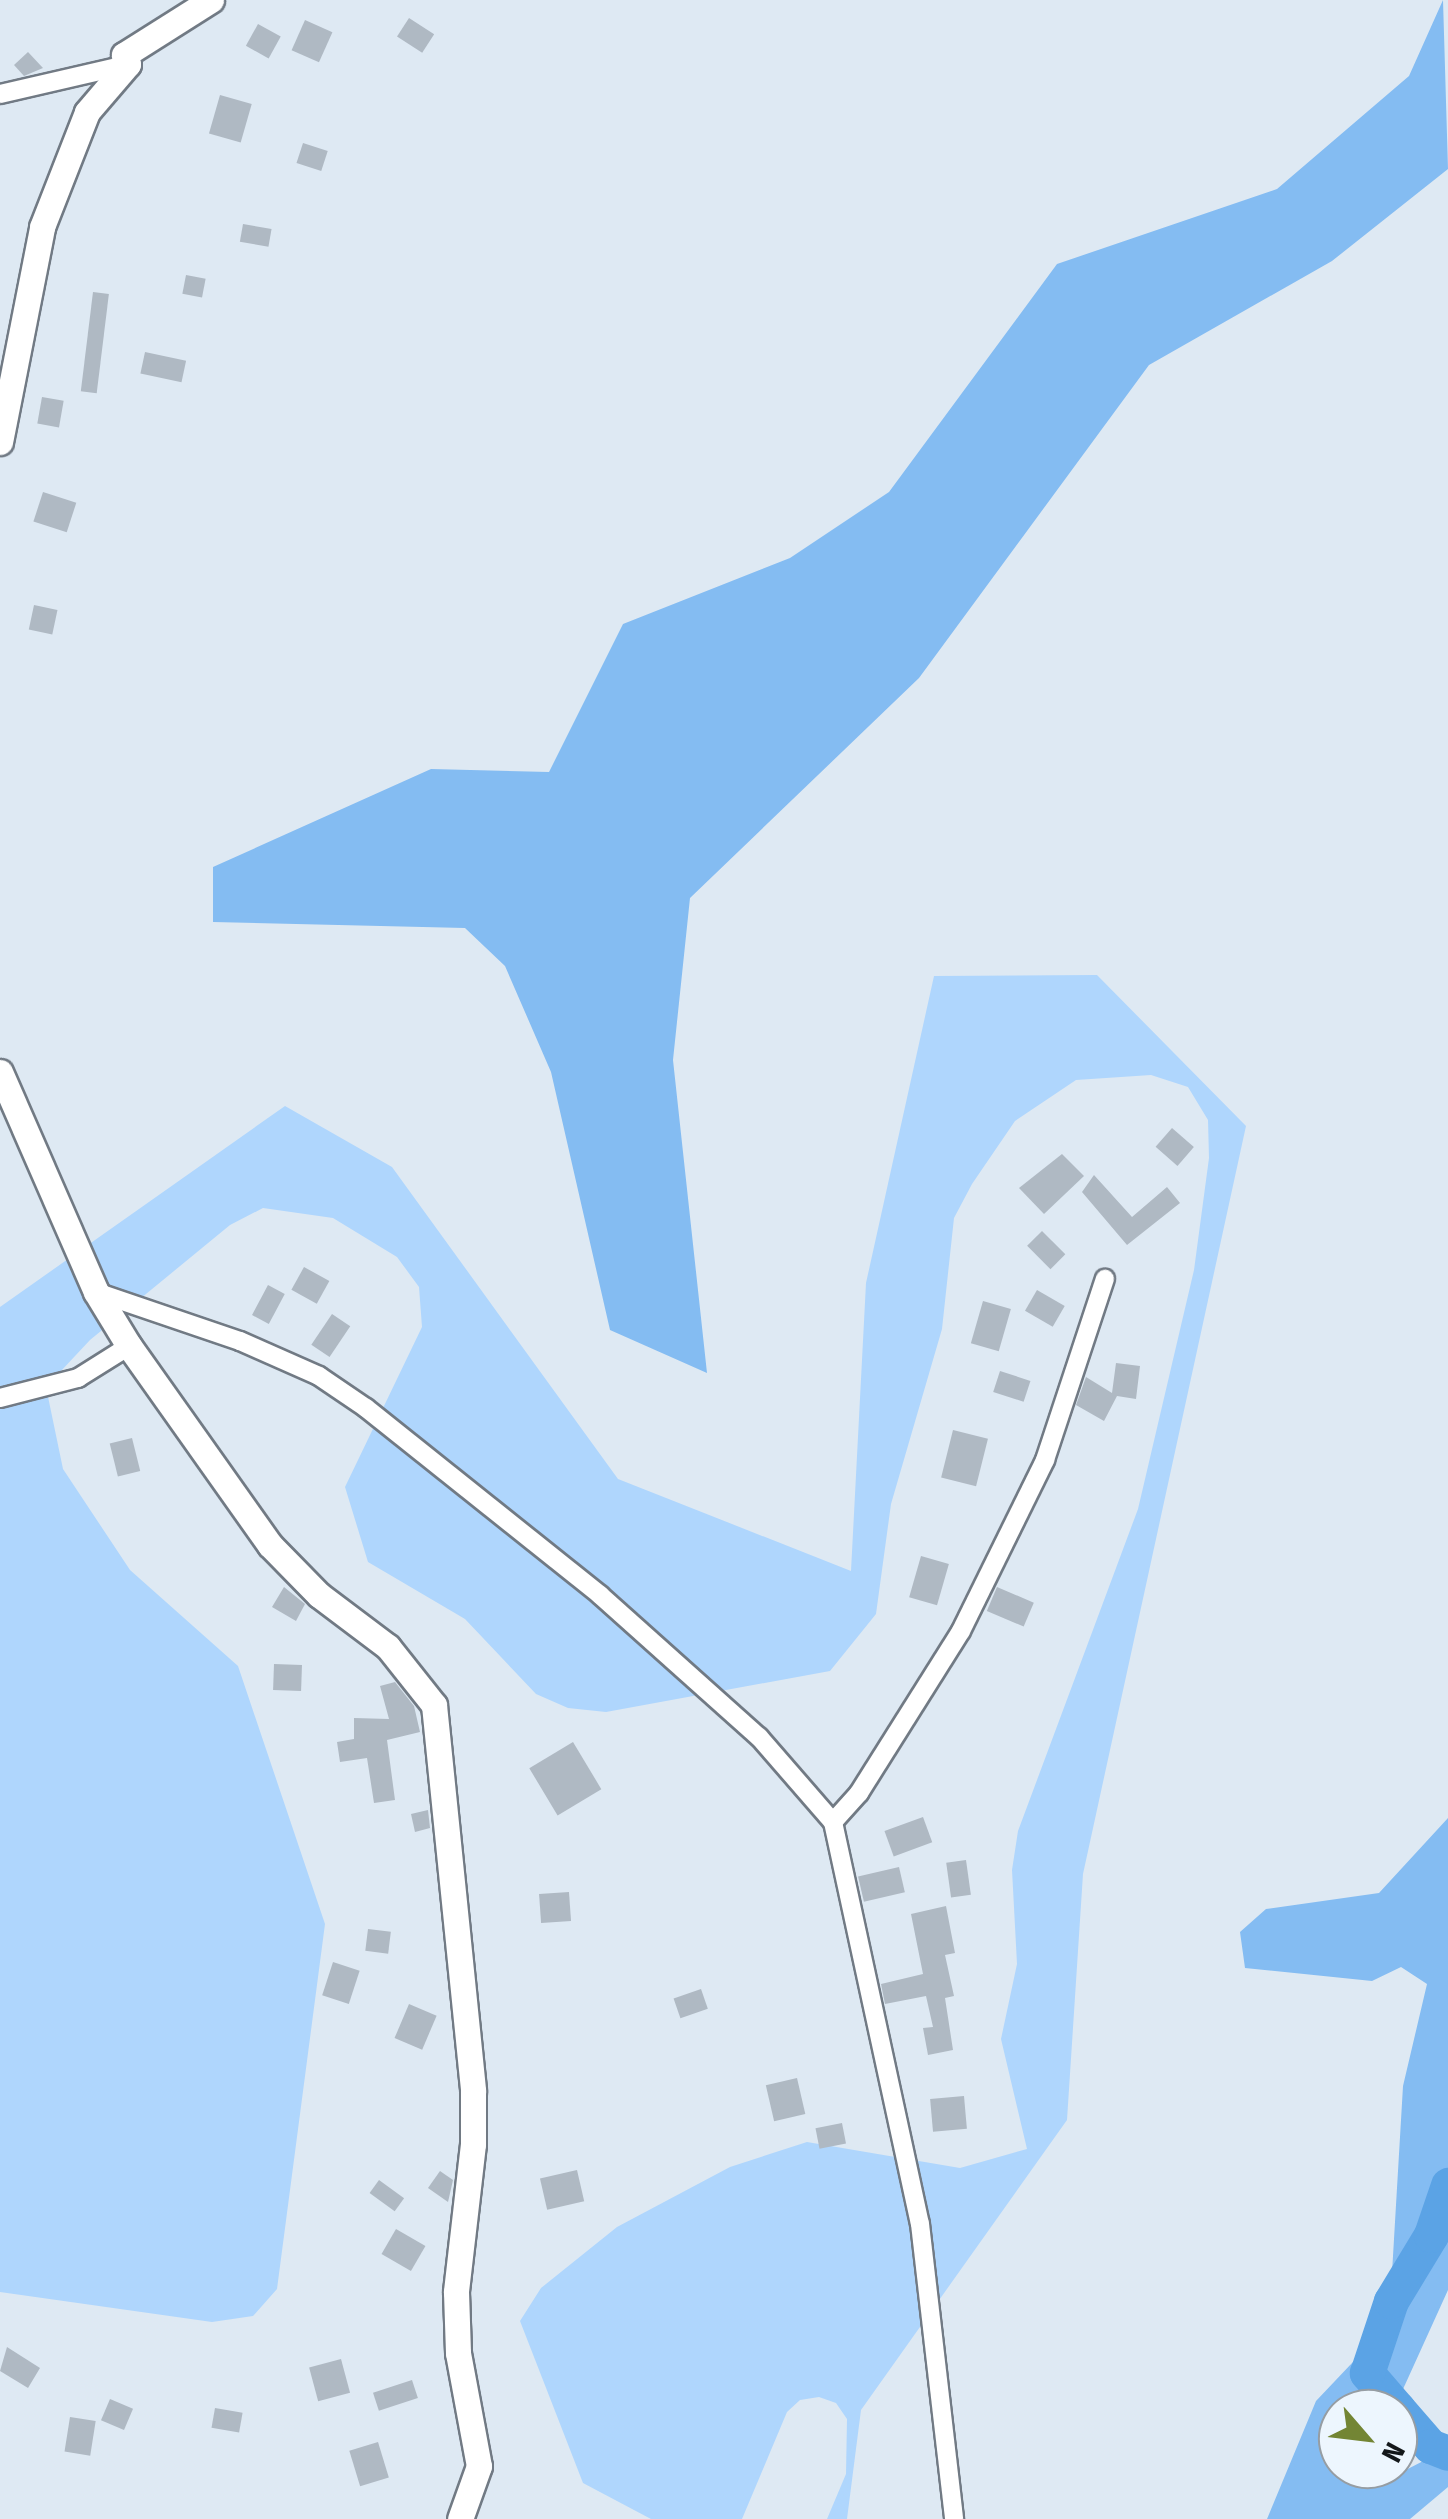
<!DOCTYPE html>
<html>
<head>
<meta charset="utf-8">
<style>
  body { margin:0 }
  #map { position:relative; width:1448px; height:2519px; overflow:hidden; background:#dee9f3; font-family:"Fira Sans Condensed",sans-serif }
  div>[style] { position:absolute }
  .green>* { inset:0; background:#afd6fd }
  .forest>* { inset:0; background:#84bcf2 }
  .river>* { height:35px; margin:-17.5px; padding:0 17.5px; transform-origin:17.5px; border-radius:17.5px; background:#5ba3e5 }
  .building>* { inset:0; background:#afb9c3; transform-origin:0 0 }
  .roads { filter:drop-shadow(2px 0 #717a84) drop-shadow(-2px 0 #717a84) drop-shadow(0 2px #717a84) drop-shadow(0 -2px #717a84) }
  .street>* { height:18px; margin:-9px; padding:0 9px; transform-origin:9px; border-radius:9px; background:#fff }
  .secondary>* { height:25px; margin:-12.5px; padding:0 12.5px; transform-origin:12.5px; border-radius:12.5px; background:#fff }
  span { translate:-50% -50%; white-space:nowrap; text-align:center; line-height:1.15; -webkit-text-stroke:8px #edf6fe; paint-order:stroke }
  .north { position:absolute; left:1318px; top:2389px; width:100px; height:100px; box-sizing:border-box; background:#edf6fe; border:2px solid #969da3; border-radius:50%; rotate:118deg; font-size:28px; font-weight:700; line-height:40px; text-align:center; color:#13171a }
  .north::after { content:''; display:block; margin:auto; width:35px; height:45px; background:#738534; clip-path:polygon(50% 0,100% 100%,50% 72%,0 100%) }
</style>
</head>
<body>
<div id="map">
  <div class="green">
    <div style="clip-path:polygon(1097px 975px,1246px 1126px,1083px 1874px,1067px 2120px,861px 2410px,847px 2519px,827px 2519px,846px 2474px,847px 2419px,836px 2403px,819px 2397px,800px 2400px,787px 2412px,742px 2519px,651px 2519px,583px 2483px,520px 2321px,541px 2288px,617px 2227px,730px 2167px,807px 2142px,960px 2168px,1027px 2149px,1001px 2039px,1017px 1964px,1012px 1870px,1018px 1831px,1138px 1509px,1194px 1270px,1209px 1158px,1208px 1120px,1188px 1087px,1151px 1075px,1076px 1080px,1015px 1121px,972px 1184px,954px 1218px,942px 1329px,891px 1504px,876px 1614px,830px 1671px,606px 1712px,568px 1708px,536px 1694px,465px 1619px,368px 1562px,345px 1487px,422px 1327px,419px 1287px,397px 1257px,333px 1218px,263px 1208px,230px 1225px,90px 1340px,46px 1387px,63px 1469px,130px 1570px,238px 1666px,325px 1924px,277px 2289px,253px 2316px,212px 2322px,0 2292px,0 1307px,285px 1106px,392px 1167px,618px 1479px,851px 1571px,866px 1283px,934px 976px)"></div>
  </div>
  <div class="forest">
    <div style="clip-path:polygon(1443px 0,1448px 169px,1332px 261px,1149px 365px,919px 678px,690px 898px,673px 1060px,707px 1373px,610px 1330px,551px 1072px,505px 966px,465px 928px,213px 922px,213px 867px,431px 769px,549px 772px,623px 624px,790px 558px,889px 492px,1057px 264px,1277px 189px,1409px 76px)"></div>
    <div style="clip-path:polygon(1448px 1818px,1448px 2290px,1394px 2409px,1338px 2409px,1338px 2469px,1398px 2474px,1431px 2457px,1448px 2467px,1448px 2487px,1410px 2519px,1267px 2519px,1316px 2401px,1389px 2324px,1403px 2086px,1427px 1984px,1401px 1967px,1372px 1981px,1245px 1968px,1240px 1932px,1266px 1909px,1379px 1893px)"></div>
  </div>
  <div class="river">
    <div style="left:1398px;top:2409px;width:48px;rotate:-130.7deg"></div>
    <div style="left:1367px;top:2373px;width:76px;rotate:-71.6deg"></div>
    <div style="left:1391px;top:2301px;width:77px;rotate:-58.8deg"></div>
    <div style="left:1431px;top:2235px;width:53px;rotate:-71.2deg"></div>
    <div style="left:1398px;top:2409px;width:49px;rotate:49.1deg"></div>
    <div style="left:1430px;top:2446px;width:19px;rotate:21deg"></div>
  </div>
  <div class="building">
    <div style="left:409px;top:18px;width:30px;height:22px;rotate:33deg"></div>
    <div style="left:305px;top:20px;width:30px;height:33px;rotate:24deg"></div>
    <div style="left:258px;top:24px;width:26px;height:25px;rotate:29deg"></div>
    <div style="clip-path:polygon(28px 52px,43px 68px,24px 76px,14px 65px)"></div>
    <div style="left:220px;top:95px;width:33px;height:40px;rotate:16deg"></div>
    <div style="left:303px;top:143px;width:26px;height:21px;rotate:18deg"></div>
    <div style="left:243px;top:224px;width:29px;height:18px;rotate:10deg"></div>
    <div style="left:186px;top:275px;width:20px;height:19px;rotate:11deg"></div>
    <div style="left:93px;top:292px;width:16px;height:100px;rotate:7deg"></div>
    <div style="left:145px;top:352px;width:42px;height:22px;rotate:12deg"></div>
    <div style="left:42px;top:397px;width:22px;height:27px;rotate:10deg"></div>
    <div style="left:43px;top:492px;width:35px;height:31px;rotate:18deg"></div>
    <div style="left:34px;top:605px;width:24px;height:25px;rotate:12deg"></div>
    <div style="left:1172px;top:1128px;width:29px;height:25px;rotate:41deg"></div>
    <div style="clip-path:polygon(1062px 1154px,1084px 1176px,1044px 1214px,1019px 1188px)"></div>
    <div style="clip-path:polygon(1094px 1175px,1132px 1217px,1167px 1187px,1180px 1203px,1127px 1245px,1082px 1192px)"></div>
    <div style="left:1042px;top:1231px;width:33px;height:21px;rotate:45deg"></div>
    <div style="left:304px;top:1267px;width:29px;height:26px;rotate:29deg"></div>
    <div style="left:268px;top:1285px;width:19px;height:34px;rotate:28deg"></div>
    <div style="left:1037px;top:1290px;width:32px;height:24px;rotate:30deg"></div>
    <div style="left:983px;top:1301px;width:29px;height:44px;rotate:16deg"></div>
    <div style="left:332px;top:1314px;width:22px;height:37px;rotate:34deg"></div>
    <div style="clip-path:polygon(1116px 1363px,1140px 1366px,1136px 1399px,1117px 1396px,1104px 1421px,1076px 1405px,1086px 1377px,1112px 1393px)"></div>
    <div style="left:1000px;top:1371px;width:32px;height:22px;rotate:18deg"></div>
    <div style="left:953px;top:1430px;width:36px;height:49px;rotate:14deg"></div>
    <div style="left:132px;top:1438px;width:34px;height:23px;rotate:76deg"></div>
    <div style="left:921px;top:1556px;width:29px;height:43px;rotate:16deg"></div>
    <div style="clip-path:polygon(284px 1587px,305px 1604px,296px 1621px,272px 1607px)"></div>
    <div style="left:997px;top:1587px;width:40px;height:26px;rotate:23deg"></div>
    <div style="left:274px;top:1664px;width:28px;height:26px;rotate:2deg"></div>
    <div style="clip-path:polygon(395px 1682px,414px 1706px,420px 1732px,387px 1740px,395px 1800px,374px 1803px,367px 1758px,340px 1762px,337px 1742px,354px 1739px,354px 1718px,389px 1719px,380px 1686px)"></div>
    <div style="left:573px;top:1742px;width:55px;height:51px;rotate:59deg"></div>
    <div style="clip-path:polygon(428px 1810px,430px 1828px,415px 1832px,411px 1814px)"></div>
    <div style="left:923px;top:1817px;width:27px;height:41px;rotate:70deg"></div>
    <div style="left:966px;top:1860px;width:35px;height:20px;rotate:82deg"></div>
    <div style="left:899px;top:1867px;width:26px;height:42px;rotate:77deg"></div>
    <div style="left:569px;top:1892px;width:29px;height:30px;rotate:86deg"></div>
    <div style="clip-path:polygon(946px 1906px,955px 1953px,945px 1955px,954px 1996px,945px 1998px,953px 2050px,928px 2055px,923px 2028px,933px 2027px,926px 1996px,885px 2004px,881px 1984px,923px 1974px,911px 1914px)"></div>
    <div style="left:368px;top:1929px;width:23px;height:22px;rotate:7deg"></div>
    <div style="left:333px;top:1962px;width:28px;height:35px;rotate:18deg"></div>
    <div style="left:701px;top:1989px;width:21px;height:29px;rotate:71deg"></div>
    <div style="left:409px;top:2004px;width:30px;height:37px;rotate:23deg"></div>
    <div style="left:797px;top:2078px;width:37px;height:32px;rotate:77deg"></div>
    <div style="left:964px;top:2096px;width:33px;height:34px;rotate:85deg"></div>
    <div style="left:842px;top:2123px;width:21px;height:27px;rotate:79deg"></div>
    <div style="left:577px;top:2170px;width:32px;height:38px;rotate:77deg"></div>
    <div style="clip-path:polygon(440px 2171px,453px 2180px,448px 2202px,428px 2188px)"></div>
    <div style="left:379px;top:2180px;width:31px;height:16px;rotate:36deg"></div>
    <div style="left:396px;top:2229px;width:34px;height:29px;rotate:30deg"></div>
    <div style="clip-path:polygon(7px 2347px,40px 2368px,28px 2388px,0 2371px)"></div>
    <div style="left:341px;top:2359px;width:35px;height:33px;rotate:75deg"></div>
    <div style="left:412px;top:2380px;width:19px;height:41px;rotate:72deg"></div>
    <div style="left:110px;top:2399px;width:25px;height:23px;rotate:23deg"></div>
    <div style="left:215px;top:2408px;width:28px;height:20px;rotate:10deg"></div>
    <div style="left:70px;top:2417px;width:26px;height:35px;rotate:9deg"></div>
    <div style="left:378px;top:2442px;width:37px;height:30px;rotate:73deg"></div>
  </div>
  <div class="roads">
    <div class="street">
      <div style="left:0;top:94px;width:129px;rotate:-13deg"></div>
      <div style="left:96px;top:1292px;width:152px;rotate:18.8deg"></div>
      <div style="left:240px;top:1341px;width:86px;rotate:23.9deg"></div>
      <div style="left:319px;top:1376px;width:57px;rotate:34.2deg"></div>
      <div style="left:366px;top:1408px;width:300px;rotate:38.6deg"></div>
      <div style="left:600px;top:1595px;width:213px;rotate:41.8deg"></div>
      <div style="left:759px;top:1737px;width:113px;rotate:49deg"></div>
      <div style="left:833px;top:1822px;width:411px;rotate:77.8deg"></div>
      <div style="left:920px;top:2224px;width:297px;rotate:83.4deg"></div>
      <div style="left:0;top:1398px;width:81px;rotate:-14.4deg"></div>
      <div style="left:78px;top:1378px;width:60px;rotate:-32.1deg"></div>
      <div style="left:833px;top:1822px;width:39px;rotate:-48deg"></div>
      <div style="left:859px;top:1793px;width:191px;rotate:-57.8deg"></div>
      <div style="left:961px;top:1631px;width:191px;rotate:-63.8deg"></div>
      <div style="left:1045px;top:1460px;width:191px;rotate:-71.7deg"></div>
    </div>
    <div class="secondary">
      <div style="left:0;top:442px;width:219px;rotate:-78.9deg"></div>
      <div style="left:42px;top:227px;width:123px;rotate:-68.6deg"></div>
      <div style="left:87px;top:112px;width:63px;rotate:-49.5deg"></div>
      <div style="left:128px;top:64px;width:10px;rotate:-114deg"></div>
      <div style="left:124px;top:55px;width:103px;rotate:-32.3deg"></div>
      <div style="left:0;top:1072px;width:240px;rotate:66.4deg"></div>
      <div style="left:96px;top:1292px;width:63px;rotate:58.6deg"></div>
      <div style="left:129px;top:1346px;width:244px;rotate:54.7deg"></div>
      <div style="left:270px;top:1545px;width:70px;rotate:45.6deg"></div>
      <div style="left:319px;top:1595px;width:86px;rotate:37deg"></div>
      <div style="left:388px;top:1647px;width:74px;rotate:51.6deg"></div>
      <div style="left:434px;top:1705px;width:388px;rotate:84.2deg"></div>
      <div style="left:473px;top:2091px;width:53px;rotate:90deg"></div>
      <div style="left:473px;top:2144px;width:149px;rotate:96.6deg"></div>
      <div style="left:456px;top:2292px;width:61px;rotate:88.1deg"></div>
      <div style="left:458px;top:2353px;width:115px;rotate:79.5deg"></div>
      <div style="left:479px;top:2466px;width:56px;rotate:109.7deg"></div>
    </div>
  </div>
  <div class="north">N</div>
</div>
</body>
</html>
